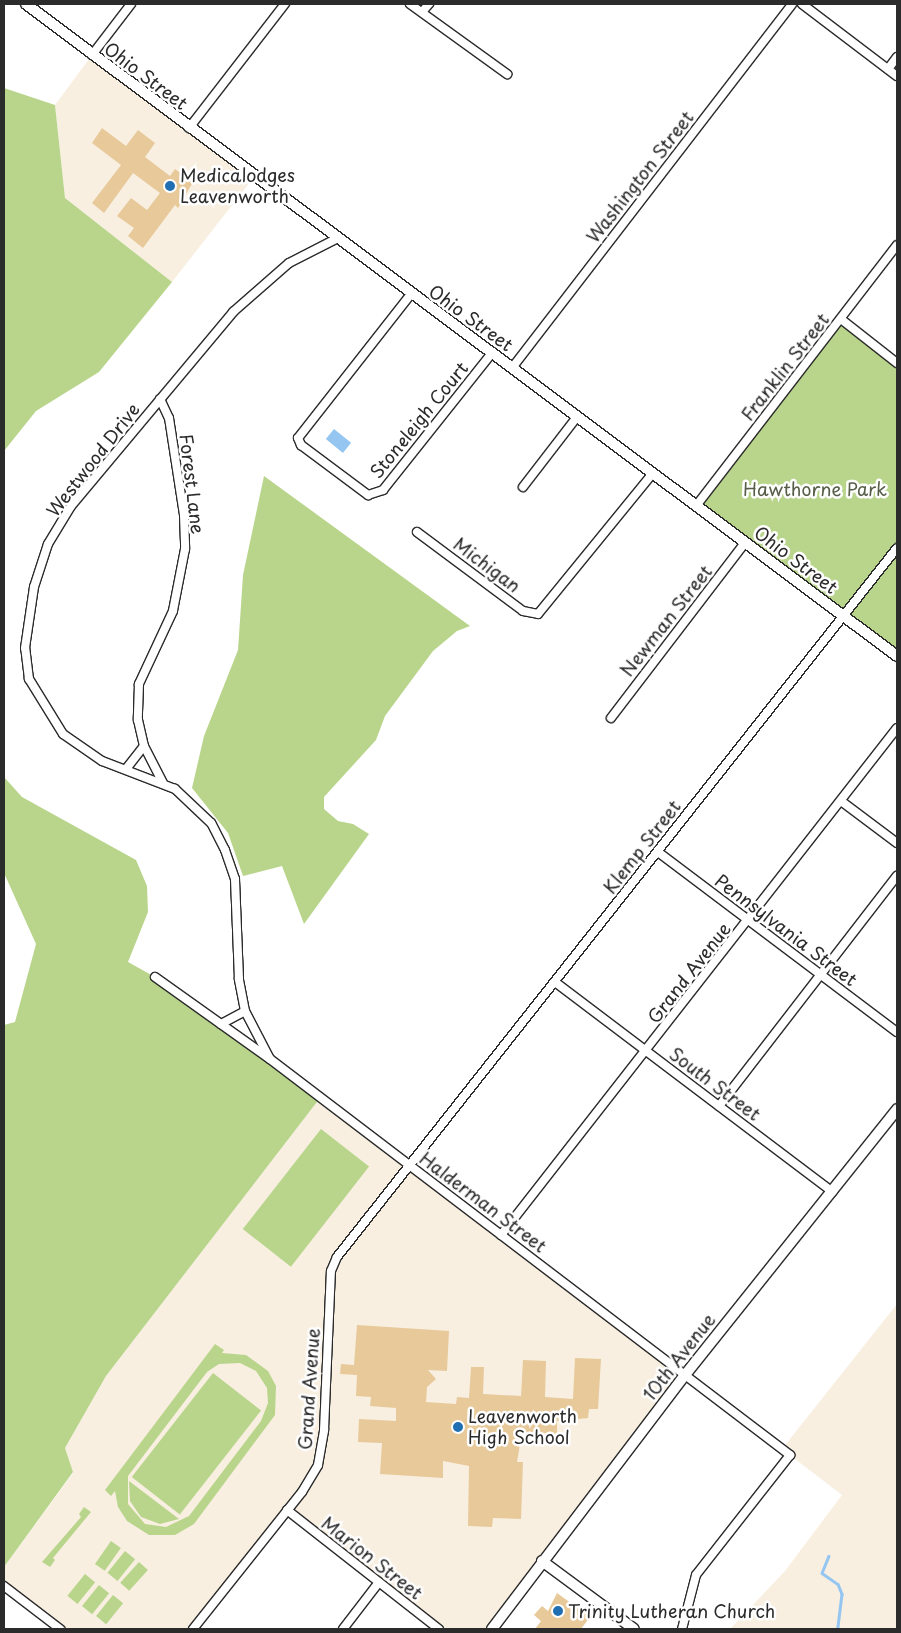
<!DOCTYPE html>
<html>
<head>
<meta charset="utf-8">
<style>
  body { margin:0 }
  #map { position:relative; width:901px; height:1633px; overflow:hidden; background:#fff; font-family:"Playpen Sans",sans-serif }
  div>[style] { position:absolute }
  .built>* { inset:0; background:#f8efe1 }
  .green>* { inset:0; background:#b9d58c; transform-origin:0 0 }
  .water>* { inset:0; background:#95c6f1; transform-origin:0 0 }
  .stream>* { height:2.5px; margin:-1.25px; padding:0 1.25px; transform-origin:1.25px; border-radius:1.25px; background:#95c6f1 }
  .building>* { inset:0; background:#e7c99a }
  .roads { filter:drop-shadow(1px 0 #2b2b2b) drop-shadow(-1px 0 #2b2b2b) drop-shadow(0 1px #2b2b2b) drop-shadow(0 -1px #2b2b2b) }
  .street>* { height:8px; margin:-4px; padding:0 4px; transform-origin:4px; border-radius:4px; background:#fff }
  .secondary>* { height:10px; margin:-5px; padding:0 5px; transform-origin:5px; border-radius:5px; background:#fff }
  .dots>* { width:14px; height:14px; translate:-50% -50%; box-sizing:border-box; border:2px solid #fff; border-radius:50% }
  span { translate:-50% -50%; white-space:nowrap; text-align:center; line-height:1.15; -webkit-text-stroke:5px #fff; paint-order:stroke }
  .street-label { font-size:18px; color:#2b2b2b }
  .poi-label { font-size:18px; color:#2b2b2b }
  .left { translate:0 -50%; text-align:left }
  .park-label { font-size:18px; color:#565e48 }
  .frame { position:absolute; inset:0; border:5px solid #2b2b2b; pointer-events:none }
</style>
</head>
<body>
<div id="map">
  <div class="built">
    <div style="clip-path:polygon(92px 55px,254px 177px,172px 282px,65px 198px,55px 105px)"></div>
    <div style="clip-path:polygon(320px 1098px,590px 1302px,671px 1370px,676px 1382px,492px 1629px,439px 1629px,287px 1510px,193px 1629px,60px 1629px,4px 1586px,4px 1567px,73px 1473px,65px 1448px,106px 1376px)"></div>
    <div style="clip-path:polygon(897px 1304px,897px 1629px,730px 1629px,785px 1571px,842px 1495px,782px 1449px)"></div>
  </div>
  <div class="green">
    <div style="clip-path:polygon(4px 88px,55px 105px,65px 198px,172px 282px,99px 372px,36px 411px,4px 451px)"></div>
    <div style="clip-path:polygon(841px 319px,897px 363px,897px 656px,696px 506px)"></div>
    <div style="clip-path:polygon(264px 476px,470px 626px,457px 631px,433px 651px,385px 716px,376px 740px,324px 797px,324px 809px,338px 821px,353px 824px,369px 834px,304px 924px,282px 866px,243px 876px,228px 833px,192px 788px,204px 736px,238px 650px,243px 575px)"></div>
    <div style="clip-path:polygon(4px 777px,22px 797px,136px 860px,147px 886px,148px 912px,128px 962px,155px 977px,320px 1098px,106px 1376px,65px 1448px,73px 1472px,4px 1567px,4px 1025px,15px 1022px,36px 944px,4px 873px)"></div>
    <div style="left:321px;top:1129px;width:61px;height:127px;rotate:38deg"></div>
    <div style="clip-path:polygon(evenodd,215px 1344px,224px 1350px,222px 1353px,246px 1355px,268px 1371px,276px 1386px,275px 1415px,194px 1524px,175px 1535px,149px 1535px,127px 1521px,118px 1507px,115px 1491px,111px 1496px,105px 1490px,215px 1344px,240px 1363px,256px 1371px,267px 1388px,268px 1403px,261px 1421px,189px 1516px,166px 1527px,145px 1524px,128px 1504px,128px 1476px,207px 1372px,219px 1364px,240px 1363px)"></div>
    <div style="left:213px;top:1373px;width:61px;height:132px;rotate:38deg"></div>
    <div style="clip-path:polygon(129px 1481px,179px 1519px,160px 1524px,141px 1517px,130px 1501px)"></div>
    <div style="clip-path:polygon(84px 1507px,91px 1512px,53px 1558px,55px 1560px,50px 1567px,42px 1562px,81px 1517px,79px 1514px)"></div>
    <div style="left:111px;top:1541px;width:12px;height:28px;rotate:35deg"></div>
    <div style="left:125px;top:1551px;width:13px;height:28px;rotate:39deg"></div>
    <div style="left:139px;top:1562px;width:12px;height:28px;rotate:42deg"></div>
    <div style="left:85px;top:1574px;width:13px;height:28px;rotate:39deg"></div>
    <div style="left:99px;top:1585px;width:13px;height:27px;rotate:39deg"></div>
    <div style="left:113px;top:1595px;width:13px;height:27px;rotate:39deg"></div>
  </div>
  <div class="water">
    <div style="left:334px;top:429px;width:22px;height:13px;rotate:39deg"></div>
  </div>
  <div class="stream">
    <div style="left:829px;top:1556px;width:18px;rotate:112deg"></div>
    <div style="left:822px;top:1573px;width:19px;rotate:35deg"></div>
    <div style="left:838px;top:1584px;width:11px;rotate:68deg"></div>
    <div style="left:842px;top:1594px;width:35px;rotate:97deg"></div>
  </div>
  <div class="building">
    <div style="clip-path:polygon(102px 128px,126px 146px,138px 130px,155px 143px,145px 157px,170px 176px,175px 169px,193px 182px,178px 208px,175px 205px,143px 248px,128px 236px,134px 228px,117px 216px,131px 198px,147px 210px,160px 193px,133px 173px,104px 213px,92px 203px,121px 165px,92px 143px)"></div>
    <div style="clip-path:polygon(357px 1325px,449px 1331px,447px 1371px,428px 1370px,436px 1379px,427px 1387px,426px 1402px,456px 1404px,457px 1397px,469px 1398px,471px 1367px,484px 1367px,483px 1394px,521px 1396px,523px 1360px,546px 1361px,545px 1397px,573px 1399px,575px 1358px,601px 1359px,598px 1409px,589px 1409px,588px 1418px,557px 1421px,557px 1434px,522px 1432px,517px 1462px,523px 1462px,521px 1519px,493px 1518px,492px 1527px,468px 1526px,469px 1466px,443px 1461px,443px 1478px,380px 1474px,382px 1443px,358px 1442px,359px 1419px,396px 1421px,396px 1408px,370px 1406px,371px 1397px,356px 1396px,357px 1375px,340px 1374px,341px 1364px,354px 1365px)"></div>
    <div style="clip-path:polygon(557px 1593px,590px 1617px,581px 1629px,535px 1629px,541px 1621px,534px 1615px,542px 1606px,548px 1611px)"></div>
  </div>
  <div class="roads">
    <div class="street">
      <div style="left:410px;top:4px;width:120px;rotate:35.8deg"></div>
      <div style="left:802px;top:4px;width:119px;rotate:37.2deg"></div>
      <div style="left:422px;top:12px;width:11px;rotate:-49deg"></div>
      <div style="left:92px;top:55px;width:64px;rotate:-52.6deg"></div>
      <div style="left:888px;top:69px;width:15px;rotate:-53deg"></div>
      <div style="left:189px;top:128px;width:157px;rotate:-52.3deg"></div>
      <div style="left:411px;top:294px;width:183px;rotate:128.1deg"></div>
      <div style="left:298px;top:438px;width:8px;rotate:67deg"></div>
      <div style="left:301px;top:445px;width:84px;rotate:36.7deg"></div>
      <div style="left:368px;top:495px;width:16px;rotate:-18deg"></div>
      <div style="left:383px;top:490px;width:175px;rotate:-51.5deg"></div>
      <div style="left:841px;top:319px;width:71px;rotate:38.2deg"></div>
      <div style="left:512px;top:368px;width:459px;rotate:-52.4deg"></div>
      <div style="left:160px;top:399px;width:21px;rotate:65deg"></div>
      <div style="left:169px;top:418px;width:98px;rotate:81.2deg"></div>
      <div style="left:184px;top:515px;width:34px;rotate:88deg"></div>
      <div style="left:185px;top:549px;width:63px;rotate:101deg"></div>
      <div style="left:173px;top:611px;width:81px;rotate:115deg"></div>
      <div style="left:139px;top:684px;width:36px;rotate:92deg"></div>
      <div style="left:138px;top:720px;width:27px;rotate:77deg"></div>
      <div style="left:144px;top:746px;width:42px;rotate:62.8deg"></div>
      <div style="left:523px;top:487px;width:88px;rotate:-52.4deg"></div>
      <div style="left:696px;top:506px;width:329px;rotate:-52.4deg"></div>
      <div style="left:417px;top:532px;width:132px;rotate:36.7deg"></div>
      <div style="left:523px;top:611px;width:15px;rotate:11deg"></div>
      <div style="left:538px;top:614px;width:181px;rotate:-50.8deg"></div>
      <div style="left:611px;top:718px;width:220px;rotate:-52.6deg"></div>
      <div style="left:126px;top:769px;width:29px;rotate:-52deg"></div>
      <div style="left:841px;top:801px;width:70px;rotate:36.9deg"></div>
      <div style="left:658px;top:852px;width:299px;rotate:37deg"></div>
      <div style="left:155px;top:977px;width:141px;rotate:35.5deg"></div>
      <div style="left:270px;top:1059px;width:654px;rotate:37.29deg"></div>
      <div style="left:790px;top:1455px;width:152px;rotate:128.1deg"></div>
      <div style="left:696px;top:1575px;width:56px;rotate:104.5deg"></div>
      <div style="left:555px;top:982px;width:348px;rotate:37.1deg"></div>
      <div style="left:221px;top:1024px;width:27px;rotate:-28deg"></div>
      <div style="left:270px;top:1059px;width:54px;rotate:-117.5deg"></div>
      <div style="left:245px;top:1011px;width:33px;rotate:-101deg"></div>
      <div style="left:239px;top:979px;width:100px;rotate:-92.3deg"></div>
      <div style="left:235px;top:879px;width:31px;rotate:-109deg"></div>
      <div style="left:225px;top:850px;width:30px;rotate:-117deg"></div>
      <div style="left:211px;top:823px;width:50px;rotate:-136.6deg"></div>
      <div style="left:175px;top:789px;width:78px;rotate:-159deg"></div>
      <div style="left:102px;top:761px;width:47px;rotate:-145.3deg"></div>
      <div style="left:63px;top:734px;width:65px;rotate:-121.7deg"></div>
      <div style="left:29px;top:679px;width:31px;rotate:-97deg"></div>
      <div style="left:25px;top:648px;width:62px;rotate:-81.6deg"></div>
      <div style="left:34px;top:587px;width:45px;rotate:-72deg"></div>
      <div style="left:48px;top:544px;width:44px;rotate:-58.8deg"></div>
      <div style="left:71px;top:506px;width:253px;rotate:-50.1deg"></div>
      <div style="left:233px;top:312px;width:74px;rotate:-41.2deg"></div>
      <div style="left:289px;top:263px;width:53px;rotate:-27.1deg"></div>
      <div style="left:719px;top:1106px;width:291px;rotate:-52.3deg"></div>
      <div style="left:501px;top:1235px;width:643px;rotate:-52.01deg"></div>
      <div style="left:287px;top:1510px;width:193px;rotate:38.1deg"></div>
      <div style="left:4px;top:1586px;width:71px;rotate:37.5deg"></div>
      <div style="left:193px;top:1629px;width:175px;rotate:-51.5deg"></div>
      <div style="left:302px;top:1492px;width:31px;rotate:-59deg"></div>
      <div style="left:318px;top:1465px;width:36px;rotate:-80deg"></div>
      <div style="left:324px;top:1430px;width:159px;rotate:-87.5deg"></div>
      <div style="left:331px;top:1271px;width:15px;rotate:-67deg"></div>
      <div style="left:337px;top:1257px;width:903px;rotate:-51.7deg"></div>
      <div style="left:343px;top:1629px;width:59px;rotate:-52.5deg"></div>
    </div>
    <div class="secondary">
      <div style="left:26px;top:4px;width:1088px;rotate:36.82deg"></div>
      <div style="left:542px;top:1561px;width:114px;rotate:36.5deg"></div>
      <div style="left:492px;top:1629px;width:319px;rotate:-52.8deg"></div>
      <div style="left:685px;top:1375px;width:340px;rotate:-51.4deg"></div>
    </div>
  </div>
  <div class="dots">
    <div style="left:170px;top:186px;background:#1f6fb2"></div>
    <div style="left:458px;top:1427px;background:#1f6fb2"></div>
    <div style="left:558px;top:1611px;background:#1f6fb2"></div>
  </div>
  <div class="street-label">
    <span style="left:146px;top:76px;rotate:37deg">Ohio Street</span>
    <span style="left:640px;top:177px;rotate:-52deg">Washington Street</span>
    <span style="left:471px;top:318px;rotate:36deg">Ohio Street</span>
    <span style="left:785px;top:367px;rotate:-52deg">Franklin Street</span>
    <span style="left:419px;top:420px;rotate:-51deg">Stoneleigh Court</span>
    <span style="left:93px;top:460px;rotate:-52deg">Westwood Drive</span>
    <span style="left:192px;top:484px;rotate:83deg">Forest Lane</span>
    <span style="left:796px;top:560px;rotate:37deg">Ohio Street</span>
    <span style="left:487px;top:565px;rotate:37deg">Michigan</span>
    <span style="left:666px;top:621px;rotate:-52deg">Newman Street</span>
    <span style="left:642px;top:847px;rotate:-52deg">Klemp Street</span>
    <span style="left:786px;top:930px;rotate:37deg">Pennsylvania Street</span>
    <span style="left:689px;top:973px;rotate:-52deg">Grand Avenue</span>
    <span style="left:715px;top:1084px;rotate:37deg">South Street</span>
    <span style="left:483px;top:1202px;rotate:37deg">Halderman Street</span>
    <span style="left:679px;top:1357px;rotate:-52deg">10th Avenue</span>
    <span style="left:309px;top:1389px;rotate:-86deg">Grand Avenue</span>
    <span style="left:372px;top:1558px;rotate:38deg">Marion Street</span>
  </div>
  <div class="poi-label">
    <span class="left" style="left:180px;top:186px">Medicalodges<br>Leavenworth</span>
    <span class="left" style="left:468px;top:1427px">Leavenworth<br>High School</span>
    <span class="left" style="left:568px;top:1611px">Trinity Lutheran Church</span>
  </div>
  <div class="park-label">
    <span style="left:815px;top:489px">Hawthorne Park</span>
  </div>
  <div class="frame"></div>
</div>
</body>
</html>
